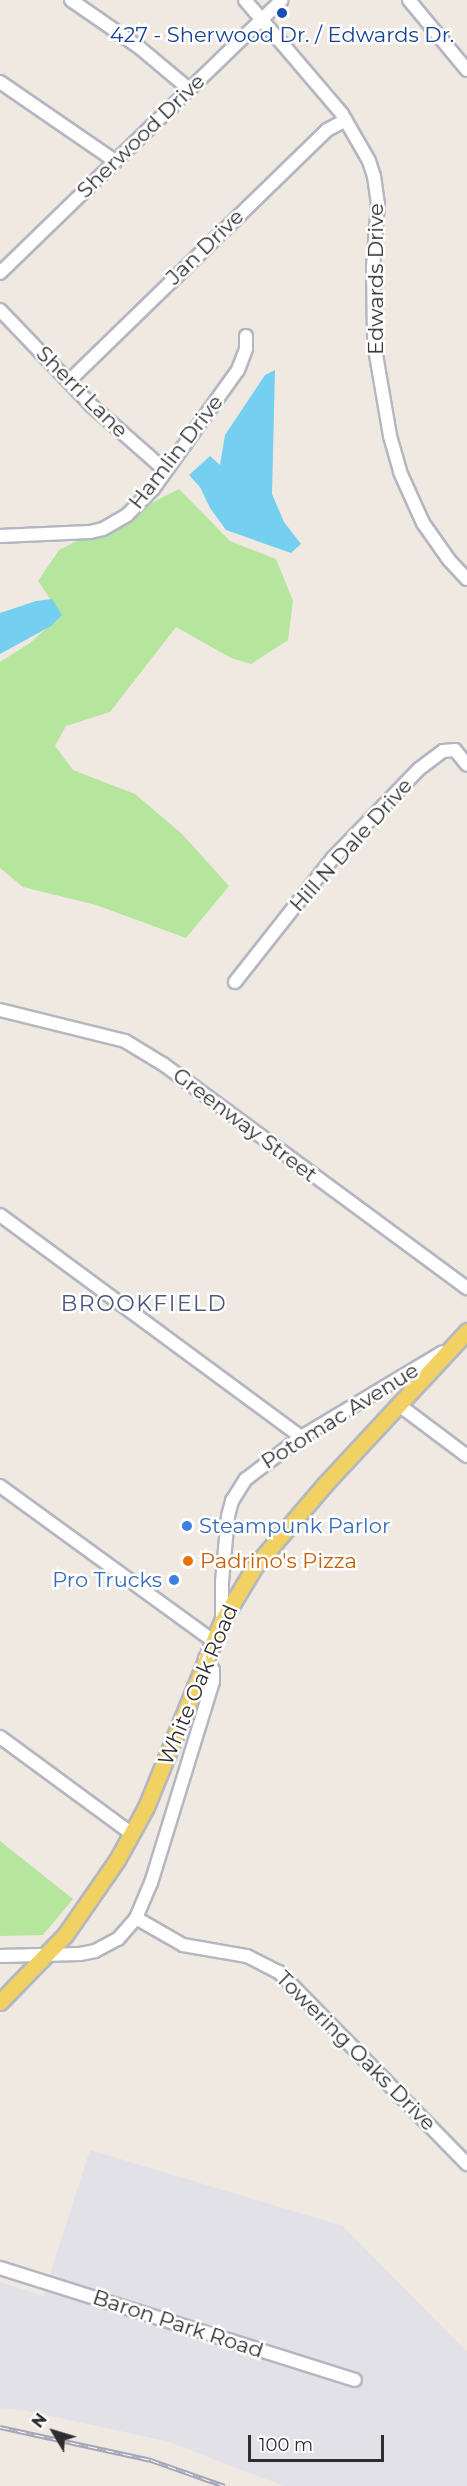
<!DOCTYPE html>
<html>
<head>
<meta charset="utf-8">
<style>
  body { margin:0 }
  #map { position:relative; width:467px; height:2486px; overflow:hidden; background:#efe9e1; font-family:Montserrat,sans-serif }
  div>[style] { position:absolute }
  .industrial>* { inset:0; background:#e3e1e8 }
  .green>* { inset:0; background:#b6e59e }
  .water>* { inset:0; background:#75cff0 }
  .roads { filter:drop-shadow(2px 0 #b4b7c1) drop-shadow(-2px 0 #b4b7c1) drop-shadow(0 2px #b4b7c1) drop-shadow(0 -2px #b4b7c1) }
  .minor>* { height:12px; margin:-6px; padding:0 6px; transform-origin:6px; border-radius:6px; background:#fff }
  .major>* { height:15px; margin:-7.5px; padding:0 7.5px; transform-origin:7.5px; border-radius:7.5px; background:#f2d163 }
  .rail>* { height:5px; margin-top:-2.5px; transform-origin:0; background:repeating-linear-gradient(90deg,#fff 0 9px,#a3a6b8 0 18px); box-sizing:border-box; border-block:2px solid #a3a6b8 }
  .dots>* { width:16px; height:16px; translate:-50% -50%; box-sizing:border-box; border:3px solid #fff; border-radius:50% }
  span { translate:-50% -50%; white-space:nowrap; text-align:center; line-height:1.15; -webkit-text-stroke:5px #fff; paint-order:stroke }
  .transit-label { font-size:21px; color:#164399 }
  .street-label { font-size:21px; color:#2e2e2e }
  .shop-label { font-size:21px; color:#366cbe }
  .left { translate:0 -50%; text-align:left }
  .right { translate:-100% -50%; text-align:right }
  .food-label { font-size:21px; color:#c56008 }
  .neighbourhood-label { font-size:22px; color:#4d5680; letter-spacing:1.5px }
  .north { position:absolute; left:24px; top:2402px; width:60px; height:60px; -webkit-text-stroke:4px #fff; paint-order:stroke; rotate:308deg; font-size:16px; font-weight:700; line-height:24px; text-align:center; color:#2e2e2e }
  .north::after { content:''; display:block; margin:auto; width:21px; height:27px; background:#2e2e2e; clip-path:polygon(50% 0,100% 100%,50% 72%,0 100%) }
  .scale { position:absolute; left:248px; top:2435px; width:136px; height:27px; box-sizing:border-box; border:3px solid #2e2e2e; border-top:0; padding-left:8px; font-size:18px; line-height:21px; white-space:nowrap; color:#2e2e2e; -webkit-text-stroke:4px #fff; paint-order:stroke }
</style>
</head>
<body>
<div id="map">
  <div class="industrial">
    <div style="clip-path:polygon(90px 2150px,343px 2226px,467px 2352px,467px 2486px,284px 2486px,166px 2441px,23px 2410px,0 2408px,0 2282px,43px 2296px)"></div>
  </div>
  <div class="green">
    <div style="clip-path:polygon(179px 489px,230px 541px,276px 559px,293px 601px,288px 640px,251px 664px,231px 658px,176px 627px,110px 712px,66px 726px,55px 746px,73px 770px,135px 794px,182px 834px,229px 886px,186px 938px,96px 905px,23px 887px,0 868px,0 662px,30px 643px,61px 615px,38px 581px,59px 550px)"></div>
    <div style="clip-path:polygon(0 1841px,73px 1899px,43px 1935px,0 1936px)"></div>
  </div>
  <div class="water">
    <div style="clip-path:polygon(275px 370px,272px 494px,284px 522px,301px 544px,291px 553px,226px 530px,210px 508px,200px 487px,189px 475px,210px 456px,220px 465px,225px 435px,265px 375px)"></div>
    <div style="clip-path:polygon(52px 599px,62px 615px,51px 626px,0 654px,0 613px,36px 601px)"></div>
  </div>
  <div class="roads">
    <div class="minor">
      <div style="left:71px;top:0;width:84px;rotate:34.8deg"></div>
      <div style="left:140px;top:48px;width:64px;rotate:39.9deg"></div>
      <div style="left:245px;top:0;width:150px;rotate:49.6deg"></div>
      <div style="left:342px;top:114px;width:54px;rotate:60.1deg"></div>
      <div style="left:369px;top:161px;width:16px;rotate:72deg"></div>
      <div style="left:374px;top:176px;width:28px;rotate:82deg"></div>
      <div style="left:378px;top:204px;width:63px;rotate:94.5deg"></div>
      <div style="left:373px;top:267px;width:76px;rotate:89.2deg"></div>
      <div style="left:374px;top:343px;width:94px;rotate:80.2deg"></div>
      <div style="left:390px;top:436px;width:37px;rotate:74deg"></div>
      <div style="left:400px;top:472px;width:56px;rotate:65.7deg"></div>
      <div style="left:423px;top:523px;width:45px;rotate:54.9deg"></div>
      <div style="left:449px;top:560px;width:26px;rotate:47deg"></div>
      <div style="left:409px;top:0;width:91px;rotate:50.4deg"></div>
      <div style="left:0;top:82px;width:140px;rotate:34.5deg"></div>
      <div style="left:0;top:273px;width:392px;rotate:-44.1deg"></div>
      <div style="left:0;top:310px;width:133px;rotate:46.2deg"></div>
      <div style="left:92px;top:406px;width:98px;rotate:41.3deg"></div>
      <div style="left:69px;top:381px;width:360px;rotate:-44.2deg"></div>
      <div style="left:327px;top:130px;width:21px;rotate:-28deg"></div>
      <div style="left:0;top:536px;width:90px;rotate:-2.5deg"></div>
      <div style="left:90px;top:532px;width:13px;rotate:-13deg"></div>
      <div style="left:103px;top:529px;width:28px;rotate:-30deg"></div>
      <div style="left:127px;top:515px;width:37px;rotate:-45deg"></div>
      <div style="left:153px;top:489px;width:146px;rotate:-54.5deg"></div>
      <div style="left:238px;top:370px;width:22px;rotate:-69deg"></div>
      <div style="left:246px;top:349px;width:13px;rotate:-90deg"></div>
      <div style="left:235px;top:982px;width:158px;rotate:-51.7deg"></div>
      <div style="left:333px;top:858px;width:124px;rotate:-46deg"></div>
      <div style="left:419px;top:769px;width:30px;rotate:-37deg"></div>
      <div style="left:443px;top:751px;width:12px;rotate:-5deg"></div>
      <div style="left:455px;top:750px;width:19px;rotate:51deg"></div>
      <div style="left:0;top:1010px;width:129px;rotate:13.9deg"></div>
      <div style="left:125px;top:1041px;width:44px;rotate:31.2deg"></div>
      <div style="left:163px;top:1064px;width:378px;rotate:36.4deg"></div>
      <div style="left:0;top:1215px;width:374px;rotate:36.4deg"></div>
      <div style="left:399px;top:1405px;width:85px;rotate:36.9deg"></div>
      <div style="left:0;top:1486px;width:263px;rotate:36deg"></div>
      <div style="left:222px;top:1621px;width:39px;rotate:-90deg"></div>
      <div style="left:222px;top:1582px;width:66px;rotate:-84.8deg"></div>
      <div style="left:228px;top:1516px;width:16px;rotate:-75deg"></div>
      <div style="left:232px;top:1501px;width:26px;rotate:-58deg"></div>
      <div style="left:246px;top:1479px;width:69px;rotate:-37.4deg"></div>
      <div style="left:301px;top:1437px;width:165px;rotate:-30.9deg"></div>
      <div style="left:0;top:1737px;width:164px;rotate:36.3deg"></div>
      <div style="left:136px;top:1918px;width:54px;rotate:29.9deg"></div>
      <div style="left:183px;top:1945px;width:65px;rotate:9.8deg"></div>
      <div style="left:247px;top:1956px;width:36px;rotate:27deg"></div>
      <div style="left:279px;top:1972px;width:269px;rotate:45.6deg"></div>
      <div style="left:0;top:1956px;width:80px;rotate:-1.4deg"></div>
      <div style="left:80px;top:1954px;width:15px;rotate:-11deg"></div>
      <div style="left:95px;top:1951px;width:26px;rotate:-28deg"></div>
      <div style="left:118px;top:1939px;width:28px;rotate:-49deg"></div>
      <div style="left:136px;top:1918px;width:38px;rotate:-67deg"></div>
      <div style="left:151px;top:1883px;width:210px;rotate:-72.9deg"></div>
      <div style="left:213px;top:1682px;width:12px;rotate:-90deg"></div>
      <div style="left:213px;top:1670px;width:14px;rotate:-126deg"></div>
      <div style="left:0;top:2268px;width:372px;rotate:17.5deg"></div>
    </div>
    <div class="major">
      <div style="left:0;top:2002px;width:93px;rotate:-45.9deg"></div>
      <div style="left:65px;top:1935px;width:91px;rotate:-55.3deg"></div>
      <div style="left:117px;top:1860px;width:60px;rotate:-61.3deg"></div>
      <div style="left:146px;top:1807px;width:201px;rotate:-67.8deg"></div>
      <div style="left:222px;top:1621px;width:64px;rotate:-59deg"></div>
      <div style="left:255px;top:1566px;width:108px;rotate:-49.5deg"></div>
      <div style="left:325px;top:1484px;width:209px;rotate:-47.1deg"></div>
    </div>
  </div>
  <div class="rail">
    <div style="left:0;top:2427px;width:155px;rotate:12.3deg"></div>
    <div style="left:151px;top:2460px;width:78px;rotate:19.4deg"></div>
  </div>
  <div class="dots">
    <div style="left:282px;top:13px;background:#1a4fb4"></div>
    <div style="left:187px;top:1526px;background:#3f7fe0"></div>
    <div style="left:188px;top:1561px;background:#e8710a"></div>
    <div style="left:174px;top:1580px;background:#3f7fe0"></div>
  </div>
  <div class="transit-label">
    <span style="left:282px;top:35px">427 - Sherwood Dr. / Edwards Dr.</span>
  </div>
  <div class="street-label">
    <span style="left:141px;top:136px;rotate:-44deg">Sherwood Drive</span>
    <span style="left:205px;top:247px;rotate:-44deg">Jan Drive</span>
    <span style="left:376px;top:279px;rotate:-90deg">Edwards Drive</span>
    <span style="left:82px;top:392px;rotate:45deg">Sherri Lane</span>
    <span style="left:176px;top:452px;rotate:-52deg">Hamlin Drive</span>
    <span style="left:351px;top:845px;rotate:-48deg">Hill N Dale Drive</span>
    <span style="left:245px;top:1125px;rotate:37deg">Greenway Street</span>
    <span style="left:340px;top:1416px;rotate:-32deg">Potomac Avenue</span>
    <span style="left:198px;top:1685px;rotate:-67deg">White Oak Road</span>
    <span style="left:356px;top:2051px;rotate:45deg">Towering Oaks Drive</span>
    <span style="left:178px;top:2324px;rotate:18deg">Baron Park Road</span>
  </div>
  <div class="shop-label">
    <span class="left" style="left:199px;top:1526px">Steampunk Parlor</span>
    <span class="right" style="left:162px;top:1580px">Pro Trucks</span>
  </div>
  <div class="food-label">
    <span class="left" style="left:200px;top:1561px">Padrino's Pizza</span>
  </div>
  <div class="neighbourhood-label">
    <span style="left:144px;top:1304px">BROOKFIELD</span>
  </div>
  <div class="north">N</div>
  <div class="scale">100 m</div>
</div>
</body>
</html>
